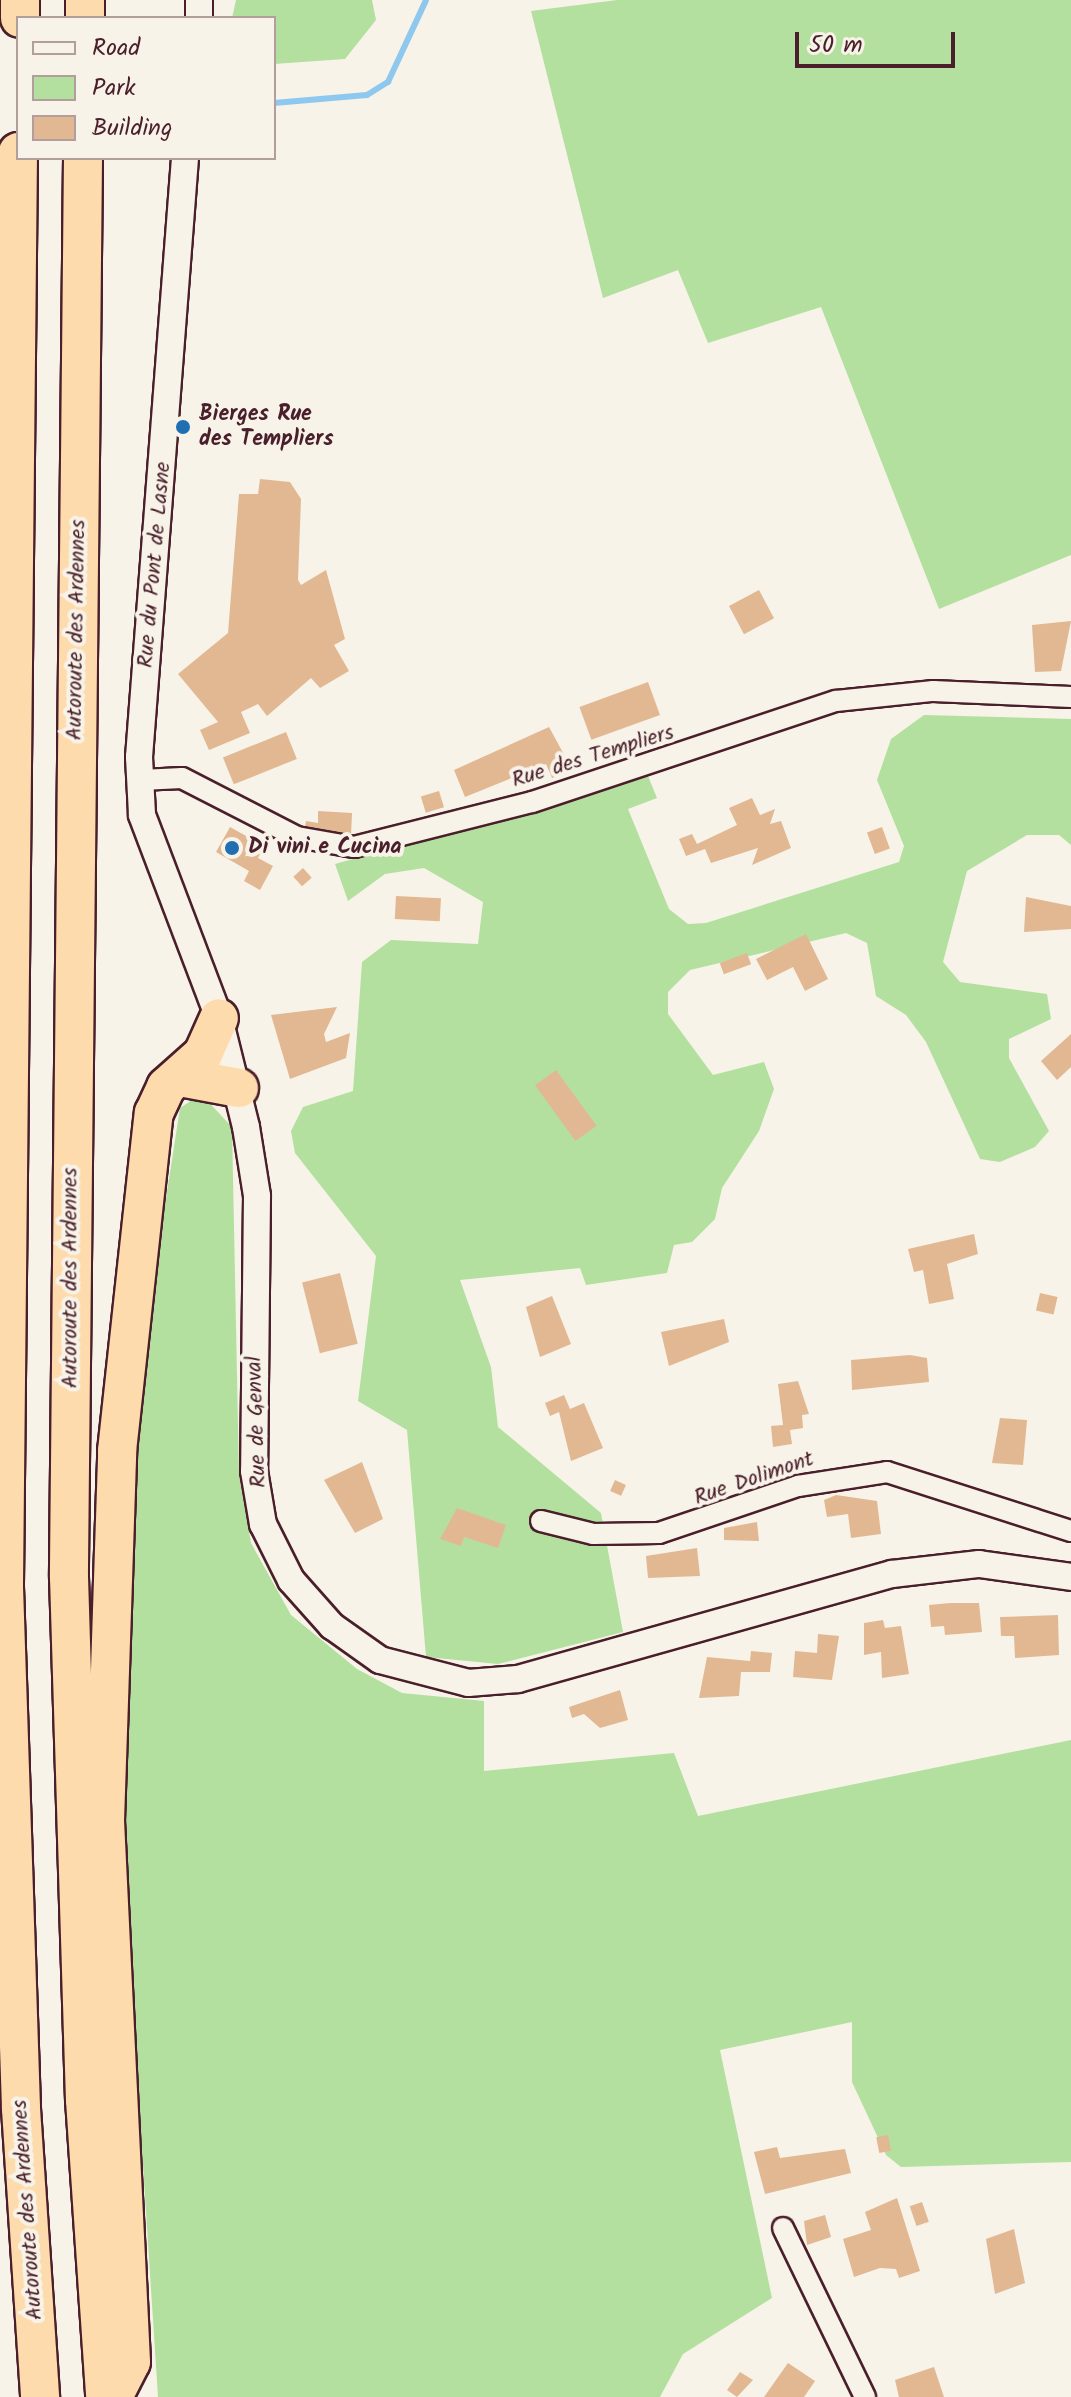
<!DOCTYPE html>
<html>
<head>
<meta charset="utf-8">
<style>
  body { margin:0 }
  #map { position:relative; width:1071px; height:2397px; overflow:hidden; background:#f7f3e8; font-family:Kalam,sans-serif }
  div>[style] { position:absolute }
  .green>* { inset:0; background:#b3e09f }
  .stream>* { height:6px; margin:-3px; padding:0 3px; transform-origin:3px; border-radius:3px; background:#8fc8ee }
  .building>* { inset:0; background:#e2b893; transform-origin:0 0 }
  .roads { filter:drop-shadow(2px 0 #4a1f2b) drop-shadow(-2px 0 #4a1f2b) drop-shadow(0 2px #4a1f2b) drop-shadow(0 -2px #4a1f2b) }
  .minor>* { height:20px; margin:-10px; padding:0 10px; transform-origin:10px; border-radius:10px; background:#f7f3e8 }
  .tertiary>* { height:26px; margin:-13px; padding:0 13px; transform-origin:13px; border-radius:13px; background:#f7f3e8 }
  .motorway>* { height:38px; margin:-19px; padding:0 19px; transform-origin:19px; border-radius:19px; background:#fedbac }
  .dots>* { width:22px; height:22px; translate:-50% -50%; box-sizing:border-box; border:4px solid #f7f3e8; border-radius:50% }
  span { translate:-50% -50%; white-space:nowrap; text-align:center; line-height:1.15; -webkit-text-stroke:8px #f7f3e8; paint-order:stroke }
  .poi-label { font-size:22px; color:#4a1f2b; font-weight:700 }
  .left { translate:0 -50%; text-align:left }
  .street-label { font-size:22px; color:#4a1f2b }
  .legend { position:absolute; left:16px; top:16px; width:260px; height:144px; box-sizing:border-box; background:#f7f3e8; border:2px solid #b29e9c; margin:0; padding:10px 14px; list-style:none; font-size:24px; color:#4a1f2b }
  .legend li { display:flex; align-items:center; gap:16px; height:40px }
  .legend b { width:40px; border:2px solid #b29e9c }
  .scale { position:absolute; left:795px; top:32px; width:160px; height:36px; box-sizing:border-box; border:4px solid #4a1f2b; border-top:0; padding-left:10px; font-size:24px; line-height:28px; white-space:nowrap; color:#4a1f2b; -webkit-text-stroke:6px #f7f3e8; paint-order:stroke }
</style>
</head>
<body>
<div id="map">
  <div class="green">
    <div style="clip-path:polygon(236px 0,372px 0,376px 20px,345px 59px,274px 64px,274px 18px,232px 18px)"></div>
    <div style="clip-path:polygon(617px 0,1071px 0,1071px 555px,939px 609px,821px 307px,708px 343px,678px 270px,603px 298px,531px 11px)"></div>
    <div style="clip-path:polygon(924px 715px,1071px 719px,1071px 845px,1059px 835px,1027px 835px,967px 871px,943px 962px,960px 982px,1047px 994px,1051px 1019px,1009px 1039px,1009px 1058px,1049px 1131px,1035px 1147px,1000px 1162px,980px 1159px,926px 1042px,906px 1015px,876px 996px,867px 943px,846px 933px,690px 970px,668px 992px,668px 1014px,713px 1075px,764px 1062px,774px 1089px,759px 1131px,722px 1188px,715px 1219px,692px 1242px,674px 1245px,667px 1273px,586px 1285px,580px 1268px,460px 1280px,491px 1367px,498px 1427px,601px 1513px,623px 1632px,498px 1664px,426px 1657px,407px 1430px,358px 1401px,376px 1256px,295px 1153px,291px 1131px,303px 1107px,353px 1091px,362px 962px,391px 940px,478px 944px,483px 902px,424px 868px,385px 874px,348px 901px,335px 864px,648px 776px,657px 798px,628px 809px,669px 909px,688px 924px,706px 923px,899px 862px,904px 846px,877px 780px,891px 739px)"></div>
    <div style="clip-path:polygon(201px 1094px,232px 1127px,239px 1475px,251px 1543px,291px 1615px,357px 1669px,402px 1693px,484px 1701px,484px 1771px,674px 1753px,698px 1816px,1071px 1740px,1071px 2162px,901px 2167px,886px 2155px,852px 2082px,852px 2022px,720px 2050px,772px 2298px,683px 2354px,660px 2397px,158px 2397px,115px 1733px,125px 1463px,180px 1108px)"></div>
  </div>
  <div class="stream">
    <div style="left:274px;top:103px;width:93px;rotate:-4.9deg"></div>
    <div style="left:367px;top:95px;width:25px;rotate:-32deg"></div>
    <div style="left:388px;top:82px;width:90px;rotate:-65.1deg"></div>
  </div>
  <div class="building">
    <div style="clip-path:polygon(260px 479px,290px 482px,301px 499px,298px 580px,301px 585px,326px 570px,345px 639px,334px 645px,349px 671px,320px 688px,311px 678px,267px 716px,258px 704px,241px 712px,250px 733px,209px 750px,200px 730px,218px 722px,178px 674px,228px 633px,239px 494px,258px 494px)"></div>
    <div style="left:759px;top:590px;width:32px;height:34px;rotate:62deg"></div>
    <div style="clip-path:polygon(1071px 621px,1061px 671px,1035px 672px,1032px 625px)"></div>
    <div style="left:648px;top:682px;width:35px;height:73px;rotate:70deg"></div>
    <div style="clip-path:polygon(549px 727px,573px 771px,552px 778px,546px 764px,465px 797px,454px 770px)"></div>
    <div style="left:286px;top:732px;width:29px;height:68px;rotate:68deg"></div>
    <div style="left:439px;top:791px;width:17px;height:19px;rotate:73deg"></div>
    <div style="clip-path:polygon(752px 798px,760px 815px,775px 809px,770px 824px,781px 821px,791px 848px,752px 865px,758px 848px,711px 863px,705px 849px,686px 856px,679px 839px,692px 834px,697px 844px,737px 825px,729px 808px)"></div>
    <div style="clip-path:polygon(318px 811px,352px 813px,351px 836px,304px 832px,306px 821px,318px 823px)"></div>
    <div style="clip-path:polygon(230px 827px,264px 846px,258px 858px,273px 866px,260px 890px,244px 881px,249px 871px,216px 852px)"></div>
    <div style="left:882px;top:827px;width:23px;height:16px;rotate:70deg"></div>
    <div style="left:303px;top:868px;width:13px;height:13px;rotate:48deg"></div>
    <div style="left:396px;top:896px;width:45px;height:23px;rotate:3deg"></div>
    <div style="clip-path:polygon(1026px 897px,1071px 906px,1071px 929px,1024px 932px)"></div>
    <div style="clip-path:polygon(806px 934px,828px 979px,805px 991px,793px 967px,767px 980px,756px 959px)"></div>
    <div style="left:747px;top:953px;width:12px;height:29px;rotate:70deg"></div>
    <div style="clip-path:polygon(337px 1007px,324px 1034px,326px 1042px,350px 1033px,346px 1058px,290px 1079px,271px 1015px)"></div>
    <div style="clip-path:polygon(1071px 1034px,1071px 1067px,1057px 1080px,1041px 1061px)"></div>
    <div style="left:556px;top:1070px;width:69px;height:26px;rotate:54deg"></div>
    <div style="clip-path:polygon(974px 1234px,978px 1254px,947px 1264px,954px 1299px,929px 1304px,923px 1270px,914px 1272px,908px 1249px)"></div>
    <div style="left:340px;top:1273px;width:73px;height:39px;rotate:76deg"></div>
    <div style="left:1040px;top:1293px;width:18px;height:18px;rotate:13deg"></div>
    <div style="clip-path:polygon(552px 1296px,571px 1344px,540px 1357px,526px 1307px)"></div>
    <div style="clip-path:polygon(724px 1319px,729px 1342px,669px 1366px,661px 1332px)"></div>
    <div style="clip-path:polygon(910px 1355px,927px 1358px,929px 1382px,852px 1390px,851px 1360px)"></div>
    <div style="clip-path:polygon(798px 1381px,809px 1414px,802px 1415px,803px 1428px,790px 1430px,792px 1444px,773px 1447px,771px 1426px,783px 1425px,778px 1384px)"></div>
    <div style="clip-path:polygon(564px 1395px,570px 1409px,584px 1403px,603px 1448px,571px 1461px,559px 1412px,550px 1416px,545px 1403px)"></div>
    <div style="clip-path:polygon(1000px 1418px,1027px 1420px,1023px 1465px,992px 1463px)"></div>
    <div style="clip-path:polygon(362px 1462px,383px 1519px,355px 1533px,324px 1480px)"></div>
    <div style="left:615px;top:1480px;width:12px;height:12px;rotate:24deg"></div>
    <div style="clip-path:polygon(836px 1495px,877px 1501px,881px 1534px,851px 1538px,848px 1514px,827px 1517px,824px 1500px)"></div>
    <div style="clip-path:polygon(457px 1508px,506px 1525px,498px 1548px,464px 1537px,461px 1546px,440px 1539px)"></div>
    <div style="clip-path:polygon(757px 1522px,759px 1541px,724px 1540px,724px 1528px)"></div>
    <div style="clip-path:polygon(697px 1548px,700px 1576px,648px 1578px,646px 1556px)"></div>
    <div style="clip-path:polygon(950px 1603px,979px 1603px,982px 1632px,945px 1635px,944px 1626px,931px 1627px,929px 1605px)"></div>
    <div style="clip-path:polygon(1058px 1615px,1059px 1655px,1015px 1658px,1014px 1636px,1001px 1636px,1000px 1617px)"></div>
    <div style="clip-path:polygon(883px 1620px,885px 1628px,901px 1626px,909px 1674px,882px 1678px,881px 1652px,864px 1655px,864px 1623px)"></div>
    <div style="clip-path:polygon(818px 1634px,839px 1636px,832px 1680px,793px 1677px,795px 1651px,817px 1653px)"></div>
    <div style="clip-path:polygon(751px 1651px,772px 1653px,770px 1672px,741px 1672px,739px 1696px,699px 1698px,707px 1657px,750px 1661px)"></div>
    <div style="clip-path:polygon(620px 1690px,628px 1720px,600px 1728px,584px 1714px,572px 1718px,569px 1707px)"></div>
    <div style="left:888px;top:2135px;width:16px;height:12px;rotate:79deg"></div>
    <div style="clip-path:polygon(777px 2147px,780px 2158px,845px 2149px,851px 2173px,765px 2194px,754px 2152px)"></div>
    <div style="clip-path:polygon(897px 2198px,920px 2271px,899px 2278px,896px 2269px,880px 2268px,854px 2277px,843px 2239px,871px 2230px,865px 2212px)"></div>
    <div style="left:922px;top:2202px;width:21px;height:13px;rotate:71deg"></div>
    <div style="clip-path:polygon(825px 2215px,831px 2237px,807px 2245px,804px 2221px)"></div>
    <div style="clip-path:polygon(1014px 2229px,1025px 2283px,995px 2294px,986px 2239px)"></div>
    <div style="clip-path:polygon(788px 2363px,815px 2381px,804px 2397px,764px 2397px)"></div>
    <div style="clip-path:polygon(934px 2367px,944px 2397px,899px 2397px,895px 2380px)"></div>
    <div style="clip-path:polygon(740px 2372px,753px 2380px,737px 2397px,727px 2390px)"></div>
  </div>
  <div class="roads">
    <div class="minor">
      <div style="left:141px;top:780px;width:41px;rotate:-2.8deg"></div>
      <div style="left:182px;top:778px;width:129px;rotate:27.2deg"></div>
      <div style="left:297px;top:837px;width:58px;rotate:10deg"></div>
      <div style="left:354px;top:847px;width:184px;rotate:-14.2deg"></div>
      <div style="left:532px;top:802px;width:320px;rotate:-18.4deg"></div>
      <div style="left:836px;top:701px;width:98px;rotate:-5.9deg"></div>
      <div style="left:933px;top:691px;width:138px;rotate:2.5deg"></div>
      <div style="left:541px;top:1521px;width:54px;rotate:14deg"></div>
      <div style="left:593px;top:1534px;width:66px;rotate:-0.9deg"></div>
      <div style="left:659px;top:1533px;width:147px;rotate:-18.7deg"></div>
      <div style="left:798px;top:1486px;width:90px;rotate:-8.9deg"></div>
      <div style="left:887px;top:1472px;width:193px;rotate:17.8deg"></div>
      <div style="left:783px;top:2228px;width:188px;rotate:64.1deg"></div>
    </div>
    <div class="tertiary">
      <div style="left:199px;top:18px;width:18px;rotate:-90deg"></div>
      <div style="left:185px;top:158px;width:601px;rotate:94.39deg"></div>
      <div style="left:139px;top:757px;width:58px;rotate:87deg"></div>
      <div style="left:142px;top:815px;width:217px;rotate:69.2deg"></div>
      <div style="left:219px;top:1018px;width:112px;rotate:76.1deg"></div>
      <div style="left:246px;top:1127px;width:70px;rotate:80.9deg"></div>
      <div style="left:257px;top:1196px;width:275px;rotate:90.6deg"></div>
      <div style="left:254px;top:1471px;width:54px;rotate:80.4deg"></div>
      <div style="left:263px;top:1524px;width:63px;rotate:63.4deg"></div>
      <div style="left:291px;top:1580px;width:62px;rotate:48.3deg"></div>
      <div style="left:332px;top:1626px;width:59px;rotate:35.3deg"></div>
      <div style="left:380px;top:1660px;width:91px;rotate:14.6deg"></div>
      <div style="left:468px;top:1683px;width:50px;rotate:-4.6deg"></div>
      <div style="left:518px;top:1679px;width:388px;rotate:-15.7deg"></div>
      <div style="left:892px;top:1574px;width:88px;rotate:-6.6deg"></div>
      <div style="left:979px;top:1564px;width:93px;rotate:8deg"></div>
    </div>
    <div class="motorway">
      <div style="left:20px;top:18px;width:18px;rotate:-90deg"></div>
      <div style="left:85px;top:18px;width:18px;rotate:-90deg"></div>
      <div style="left:18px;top:152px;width:1435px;rotate:90.56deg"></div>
      <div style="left:4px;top:1587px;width:522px;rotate:88.13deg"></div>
      <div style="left:21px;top:2109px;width:289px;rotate:86.2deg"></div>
      <div style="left:83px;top:158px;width:1419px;rotate:90.57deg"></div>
      <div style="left:69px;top:1577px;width:523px;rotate:88.25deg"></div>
      <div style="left:85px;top:2100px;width:298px;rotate:86.1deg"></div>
      <div style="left:180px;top:1077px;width:60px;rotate:10.6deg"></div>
      <div style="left:113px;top:2397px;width:39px;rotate:-63deg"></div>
      <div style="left:131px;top:2362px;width:542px;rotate:-92.75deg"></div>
      <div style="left:105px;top:1821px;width:370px;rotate:-88.1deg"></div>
      <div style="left:117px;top:1451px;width:340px;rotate:-83.8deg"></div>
      <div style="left:154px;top:1113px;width:29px;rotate:-65deg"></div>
      <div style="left:166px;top:1087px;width:50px;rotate:-41.7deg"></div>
      <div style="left:203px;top:1054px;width:39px;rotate:-66deg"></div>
    </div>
  </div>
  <div class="dots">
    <div style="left:183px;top:427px;background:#1f6fb2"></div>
    <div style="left:232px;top:848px;background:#1f6fb2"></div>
  </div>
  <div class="poi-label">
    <span class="left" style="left:199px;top:427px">Bierges Rue<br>des Templiers</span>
    <span class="left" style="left:248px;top:848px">Di vini e Cucina</span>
  </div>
  <div class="street-label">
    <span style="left:155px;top:565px;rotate:-85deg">Rue du Pont de Lasne</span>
    <span style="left:77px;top:630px;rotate:-89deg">Autoroute des Ardennes</span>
    <span style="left:593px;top:757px;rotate:-17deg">Rue des Templiers</span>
    <span style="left:71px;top:1278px;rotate:-90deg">Autoroute des Ardennes</span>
    <span style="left:257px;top:1422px;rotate:-92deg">Rue de Genval</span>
    <span style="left:754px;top:1479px;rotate:-19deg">Rue Dolimont</span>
    <span style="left:28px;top:2210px;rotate:-94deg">Autoroute des Ardennes</span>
  </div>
  <ul class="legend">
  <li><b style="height:10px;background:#f7f3e8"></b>Road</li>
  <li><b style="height:22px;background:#b3e09f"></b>Park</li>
  <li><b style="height:22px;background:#e2b893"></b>Building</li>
  </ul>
  <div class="scale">50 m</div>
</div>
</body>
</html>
